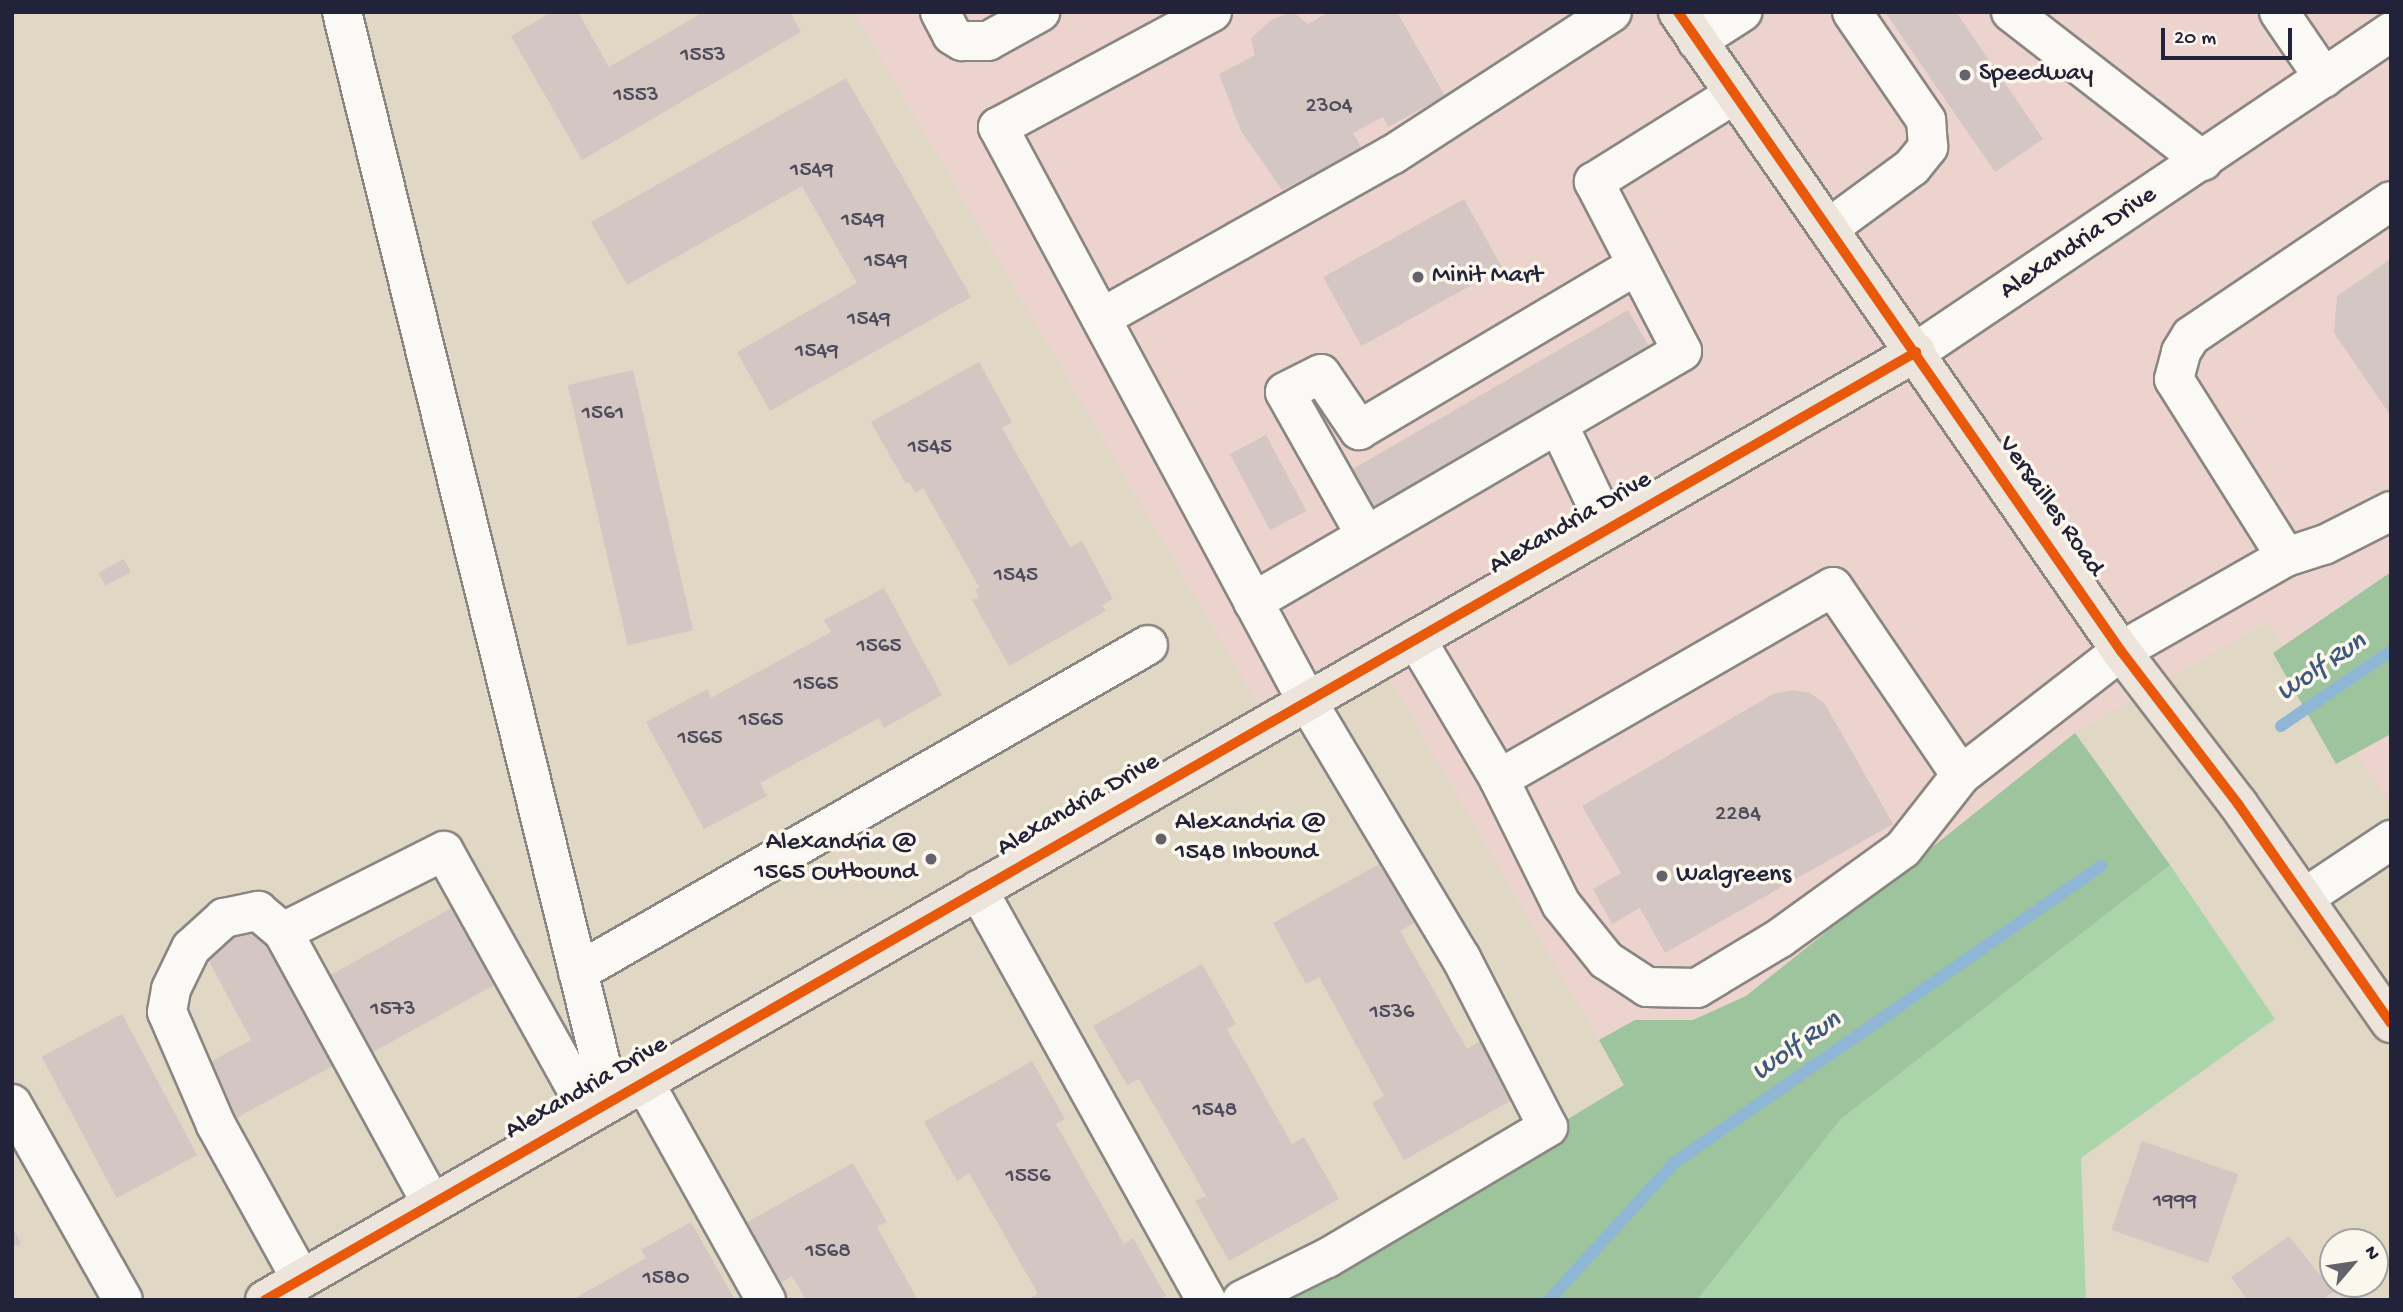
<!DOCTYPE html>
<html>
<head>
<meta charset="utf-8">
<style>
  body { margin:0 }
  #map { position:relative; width:2403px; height:1312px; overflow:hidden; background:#e0d8c5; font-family:"Gochi Hand",sans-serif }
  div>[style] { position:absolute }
  .built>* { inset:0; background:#edd3cd }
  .green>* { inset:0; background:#aad4a9 }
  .forest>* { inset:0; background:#9dc49d }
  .stream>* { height:12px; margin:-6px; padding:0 6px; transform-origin:6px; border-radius:6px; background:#90b6d6 }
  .building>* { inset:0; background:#d4c6c2; transform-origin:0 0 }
  .roads { filter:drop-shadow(2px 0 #8a8681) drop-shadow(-2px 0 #8a8681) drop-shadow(0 2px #8a8681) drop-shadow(0 -2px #8a8681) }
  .minor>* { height:38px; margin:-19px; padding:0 19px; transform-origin:19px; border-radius:19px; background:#faf9f6 }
  .major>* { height:38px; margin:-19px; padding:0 19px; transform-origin:19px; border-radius:19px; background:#ede4db }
  .cycleway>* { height:10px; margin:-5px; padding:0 5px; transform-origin:5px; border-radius:5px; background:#e8590c }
  .dots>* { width:19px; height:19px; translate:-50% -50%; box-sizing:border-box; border:4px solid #fbf7ec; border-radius:50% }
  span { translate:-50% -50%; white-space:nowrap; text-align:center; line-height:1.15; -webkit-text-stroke:7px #fbf7ec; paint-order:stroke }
  .number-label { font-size:23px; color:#4e4b5d }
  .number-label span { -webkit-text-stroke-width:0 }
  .poi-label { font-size:26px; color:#22223b }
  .left { translate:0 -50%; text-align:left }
  .right { translate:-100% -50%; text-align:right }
  .street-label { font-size:26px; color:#22223b }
  .water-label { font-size:28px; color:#40587c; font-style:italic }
  .frame { position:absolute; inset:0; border:14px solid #22223b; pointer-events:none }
  .north { position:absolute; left:2319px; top:1228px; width:70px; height:70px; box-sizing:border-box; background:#fbf7ec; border:2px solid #a4a2a5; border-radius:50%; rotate:61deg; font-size:19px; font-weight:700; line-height:28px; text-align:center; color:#22223b }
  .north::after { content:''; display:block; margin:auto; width:24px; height:32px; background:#64626b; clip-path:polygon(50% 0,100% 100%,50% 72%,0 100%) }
  .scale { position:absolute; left:2161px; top:28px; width:131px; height:32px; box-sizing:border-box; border:4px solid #22223b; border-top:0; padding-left:9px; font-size:21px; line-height:24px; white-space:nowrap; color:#22223b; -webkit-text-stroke:5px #fbf7ec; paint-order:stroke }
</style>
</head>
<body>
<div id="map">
  <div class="built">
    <div style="clip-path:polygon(854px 12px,2391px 12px,2391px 804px,2267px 622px,2075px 733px,1746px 996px,1693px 1020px,1635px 1020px,1599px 1040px,1379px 660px,1269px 723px)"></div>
  </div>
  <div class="green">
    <div style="clip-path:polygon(2170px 865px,2275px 1019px,2081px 1158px,2086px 1300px,1697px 1300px,1841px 1119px)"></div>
  </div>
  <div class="forest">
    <div style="clip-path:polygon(2391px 572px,2391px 734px,2336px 764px,2273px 653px)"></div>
    <div style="clip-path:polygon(2075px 733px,2170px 865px,1841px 1119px,1697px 1300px,1270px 1300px,1624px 1085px,1599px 1040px,1635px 1020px,1693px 1020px,1746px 996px)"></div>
  </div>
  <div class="stream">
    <div style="left:2281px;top:726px;width:133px;rotate:-34.3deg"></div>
    <div style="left:1549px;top:1300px;width:185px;rotate:-47.6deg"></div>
    <div style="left:1674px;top:1163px;width:520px;rotate:-34.82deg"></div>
  </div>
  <div class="building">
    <div style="clip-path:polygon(552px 12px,578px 12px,609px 67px,704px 12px,790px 12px,801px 32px,582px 160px,511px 36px)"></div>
    <div style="clip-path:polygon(1293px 12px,1308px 24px,1329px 12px,1397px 12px,1445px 96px,1388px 127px,1383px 117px,1353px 133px,1362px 149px,1282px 190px,1241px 131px,1219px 74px,1255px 55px,1251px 38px,1273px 19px)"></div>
    <div style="clip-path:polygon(1885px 12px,1956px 12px,2043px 139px,1995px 172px)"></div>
    <div style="clip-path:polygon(846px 78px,971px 297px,770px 411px,737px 352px,857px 283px,802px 186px,627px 285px,591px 222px)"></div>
    <div style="left:1464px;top:199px;width:79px;height:161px;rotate:61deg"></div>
    <div style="clip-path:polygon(2391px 259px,2391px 416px,2334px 333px,2337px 296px)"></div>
    <div style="left:1628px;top:310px;width:51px;height:330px;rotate:60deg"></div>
    <div style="clip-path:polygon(979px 362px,1012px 422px,1002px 428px,1070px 547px,1082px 541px,1113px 599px,1102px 605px,1106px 611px,1009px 666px,972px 600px,979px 597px,975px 590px,979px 587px,923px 488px,915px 493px,909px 482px,906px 484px,871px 422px)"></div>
    <div style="left:633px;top:370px;width:267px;height:67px;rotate:77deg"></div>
    <div style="left:1266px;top:435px;width:86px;height:41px;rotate:62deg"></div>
    <div style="left:124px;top:559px;width:15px;height:29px;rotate:62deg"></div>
    <div style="clip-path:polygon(884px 588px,942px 695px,884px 728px,879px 718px,760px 783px,767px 796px,704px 829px,646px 722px,707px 689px,711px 698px,831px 632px,824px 620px)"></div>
    <div style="clip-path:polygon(1794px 690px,1810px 693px,1825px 704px,1893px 824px,1665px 953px,1640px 908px,1612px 924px,1593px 889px,1621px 873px,1582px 806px,1773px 694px)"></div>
    <div style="clip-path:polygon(1381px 863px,1414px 923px,1400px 931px,1467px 1049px,1480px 1041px,1512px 1100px,1404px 1160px,1372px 1103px,1384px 1096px,1319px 977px,1306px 984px,1273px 923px)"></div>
    <div style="left:466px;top:900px;width:88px;height:160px;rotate:61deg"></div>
    <div style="clip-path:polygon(256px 916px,335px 1065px,230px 1121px,201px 1067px,251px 1040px,201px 946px)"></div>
    <div style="clip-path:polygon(1202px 964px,1236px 1024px,1227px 1029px,1292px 1144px,1304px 1137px,1339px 1199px,1229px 1261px,1195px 1201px,1206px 1196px,1139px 1079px,1127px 1085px,1093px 1026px)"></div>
    <div style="left:122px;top:1014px;width:160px;height:91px;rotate:62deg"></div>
    <div style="clip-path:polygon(1032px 1061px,1065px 1119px,1056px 1124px,1124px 1244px,1133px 1238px,1166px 1296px,1160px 1300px,1027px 1300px,1038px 1294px,969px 1173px,957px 1181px,924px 1122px)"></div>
    <div style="left:2142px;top:1141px;width:102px;height:94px;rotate:19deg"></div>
    <div style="clip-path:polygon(853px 1163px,887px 1222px,877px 1227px,918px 1300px,806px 1300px,792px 1276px,781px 1283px,747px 1222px)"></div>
    <div style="clip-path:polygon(691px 1222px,735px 1300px,572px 1300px,646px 1258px,641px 1250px)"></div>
    <div style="clip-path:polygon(12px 1226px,21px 1244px,12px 1248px)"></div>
    <div style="clip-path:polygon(2289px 1236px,2334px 1292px,2326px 1296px,2329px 1300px,2247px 1300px,2231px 1277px)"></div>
  </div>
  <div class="roads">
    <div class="minor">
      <div style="left:342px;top:12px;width:1121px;rotate:76.17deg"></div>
      <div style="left:940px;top:12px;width:26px;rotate:62deg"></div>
      <div style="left:952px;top:35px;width:12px;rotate:31deg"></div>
      <div style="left:962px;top:41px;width:26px"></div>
      <div style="left:988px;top:41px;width:60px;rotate:-29.1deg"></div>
      <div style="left:1212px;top:12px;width:243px;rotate:151.7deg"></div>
      <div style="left:998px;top:127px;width:652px;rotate:61.71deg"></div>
      <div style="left:1307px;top:701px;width:300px;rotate:59.1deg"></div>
      <div style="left:1461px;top:958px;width:190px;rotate:62.8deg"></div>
      <div style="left:1548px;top:1127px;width:257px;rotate:149.3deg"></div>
      <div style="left:1327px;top:1258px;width:95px;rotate:153.7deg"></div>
      <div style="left:2011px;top:12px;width:243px;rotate:37.8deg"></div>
      <div style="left:2279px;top:12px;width:80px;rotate:55.7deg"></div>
      <div style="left:1697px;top:41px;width:54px;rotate:-32.8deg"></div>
      <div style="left:1829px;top:228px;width:103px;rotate:-36.3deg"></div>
      <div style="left:1912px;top:167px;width:26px;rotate:-51deg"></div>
      <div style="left:1928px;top:147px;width:27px;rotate:-94deg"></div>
      <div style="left:1926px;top:120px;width:131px;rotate:-124.4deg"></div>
      <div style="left:1101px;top:318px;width:334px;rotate:-29.3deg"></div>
      <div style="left:1392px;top:155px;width:262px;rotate:-33deg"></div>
      <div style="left:1916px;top:352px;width:573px;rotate:-33.97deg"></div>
      <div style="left:1558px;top:424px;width:116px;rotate:64.5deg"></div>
      <div style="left:1366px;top:536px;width:165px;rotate:-119.4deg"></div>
      <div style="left:1285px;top:392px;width:40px;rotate:-26.6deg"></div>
      <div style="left:1321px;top:374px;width:68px;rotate:55.8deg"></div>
      <div style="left:1359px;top:430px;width:323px;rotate:-30.7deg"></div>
      <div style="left:2286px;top:557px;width:210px;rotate:-122.2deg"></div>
      <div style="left:2174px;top:379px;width:28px;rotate:-75deg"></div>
      <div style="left:2181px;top:352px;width:19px;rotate:-58deg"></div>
      <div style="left:2191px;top:336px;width:241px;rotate:-34deg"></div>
      <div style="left:1253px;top:602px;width:497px;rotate:-30.3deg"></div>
      <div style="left:1682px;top:351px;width:191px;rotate:-117.5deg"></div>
      <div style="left:1594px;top:182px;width:166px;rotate:-32deg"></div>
      <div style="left:1416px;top:639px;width:163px;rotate:59.3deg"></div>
      <div style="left:1499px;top:779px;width:385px;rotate:-29.9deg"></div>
      <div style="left:1833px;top:587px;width:227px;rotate:55.8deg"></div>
      <div style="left:1961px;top:775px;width:202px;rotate:-37.8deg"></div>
      <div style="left:2121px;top:651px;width:190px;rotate:-29.7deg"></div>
      <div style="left:2286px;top:557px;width:40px;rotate:-18deg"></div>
      <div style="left:2324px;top:545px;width:75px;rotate:-26.9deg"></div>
      <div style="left:1499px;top:779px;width:140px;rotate:63.6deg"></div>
      <div style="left:1561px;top:904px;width:72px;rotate:51.2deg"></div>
      <div style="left:1606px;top:960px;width:49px;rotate:33.4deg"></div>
      <div style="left:1647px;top:987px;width:50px;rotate:1.1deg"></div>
      <div style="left:1697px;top:988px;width:97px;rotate:-31.1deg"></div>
      <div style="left:1780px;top:938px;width:152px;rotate:-35.9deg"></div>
      <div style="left:1903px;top:849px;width:94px;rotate:-51.9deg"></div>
      <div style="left:978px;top:890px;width:469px;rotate:60.9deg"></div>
      <div style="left:2304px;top:898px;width:105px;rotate:-33.7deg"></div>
      <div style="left:283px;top:932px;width:180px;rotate:-26.7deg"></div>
      <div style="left:444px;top:851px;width:300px;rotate:60.9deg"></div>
      <div style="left:578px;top:972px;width:657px;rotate:-29.84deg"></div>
      <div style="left:644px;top:1082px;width:250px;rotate:60.8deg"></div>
      <div style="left:12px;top:1104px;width:225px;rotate:60.5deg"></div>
      <div style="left:301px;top:1279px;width:176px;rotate:-118.9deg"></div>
      <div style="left:216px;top:1125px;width:123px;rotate:-113.4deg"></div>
      <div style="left:167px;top:1012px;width:23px;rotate:-80deg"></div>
      <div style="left:171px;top:989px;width:46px;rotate:-64deg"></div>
      <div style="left:191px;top:948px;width:45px;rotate:-42.3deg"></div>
      <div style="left:224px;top:918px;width:35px;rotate:-12deg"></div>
      <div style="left:258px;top:911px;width:33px;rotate:40deg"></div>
      <div style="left:283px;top:932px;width:310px;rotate:61.3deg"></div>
    </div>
    <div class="major">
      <div style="left:1678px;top:12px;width:778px;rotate:55.27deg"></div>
      <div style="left:2121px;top:651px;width:193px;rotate:52.6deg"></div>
      <div style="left:2238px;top:804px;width:267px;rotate:55.1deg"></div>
      <div style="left:265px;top:1300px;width:1904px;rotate:-29.86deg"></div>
    </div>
  </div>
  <div class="cycleway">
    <div style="left:1678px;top:12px;width:778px;rotate:55.27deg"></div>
    <div style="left:2121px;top:651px;width:193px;rotate:52.6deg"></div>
    <div style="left:2238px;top:804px;width:267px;rotate:55.1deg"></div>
    <div style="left:265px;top:1300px;width:1904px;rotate:-29.86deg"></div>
  </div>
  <div class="dots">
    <div style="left:1965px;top:75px;background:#64626b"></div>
    <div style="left:1418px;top:277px;background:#64626b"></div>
    <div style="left:1161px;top:839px;background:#64626b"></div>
    <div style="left:931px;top:859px;background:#64626b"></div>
    <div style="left:1662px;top:876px;background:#64626b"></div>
  </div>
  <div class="number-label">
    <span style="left:703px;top:56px">1553</span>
    <span style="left:636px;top:96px">1553</span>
    <span style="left:1329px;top:107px">2304</span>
    <span style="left:812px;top:171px">1549</span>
    <span style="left:863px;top:221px">1549</span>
    <span style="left:886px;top:262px">1549</span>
    <span style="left:869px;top:320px">1549</span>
    <span style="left:817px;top:352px">1549</span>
    <span style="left:603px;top:414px">1561</span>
    <span style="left:930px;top:448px">1545</span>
    <span style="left:1016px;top:576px">1545</span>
    <span style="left:879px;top:647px">1565</span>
    <span style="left:816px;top:685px">1565</span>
    <span style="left:761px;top:721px">1565</span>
    <span style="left:700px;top:739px">1565</span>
    <span style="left:1738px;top:815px">2284</span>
    <span style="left:393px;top:1010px">1573</span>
    <span style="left:1392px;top:1013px">1536</span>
    <span style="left:1215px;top:1111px">1548</span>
    <span style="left:1028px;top:1177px">1556</span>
    <span style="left:2175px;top:1202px">1999</span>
    <span style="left:828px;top:1252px">1568</span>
    <span style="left:666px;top:1279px">1580</span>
  </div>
  <div class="poi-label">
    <span class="left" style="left:1979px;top:75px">Speedway</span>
    <span class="left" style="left:1432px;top:277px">Minit Mart</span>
    <span class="left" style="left:1175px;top:839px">Alexandria @<br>1548 Inbound</span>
    <span class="right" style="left:917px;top:859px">Alexandria @<br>1565 Outbound</span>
    <span class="left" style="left:1676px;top:876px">Walgreens</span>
  </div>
  <div class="street-label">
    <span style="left:2079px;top:244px;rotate:-34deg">Alexandria Drive</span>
    <span style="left:2050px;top:507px;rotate:55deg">Versailles Road</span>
    <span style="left:1571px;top:524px;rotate:-30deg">Alexandria Drive</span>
    <span style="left:1079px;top:806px;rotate:-30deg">Alexandria Drive</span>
    <span style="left:587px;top:1089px;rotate:-30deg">Alexandria Drive</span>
  </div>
  <div class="water-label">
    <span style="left:2322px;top:668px;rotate:-34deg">Wolf Run</span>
    <span style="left:1797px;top:1047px;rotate:-35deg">Wolf Run</span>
  </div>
  <div class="frame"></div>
  <div class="north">N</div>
  <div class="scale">20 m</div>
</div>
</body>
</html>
